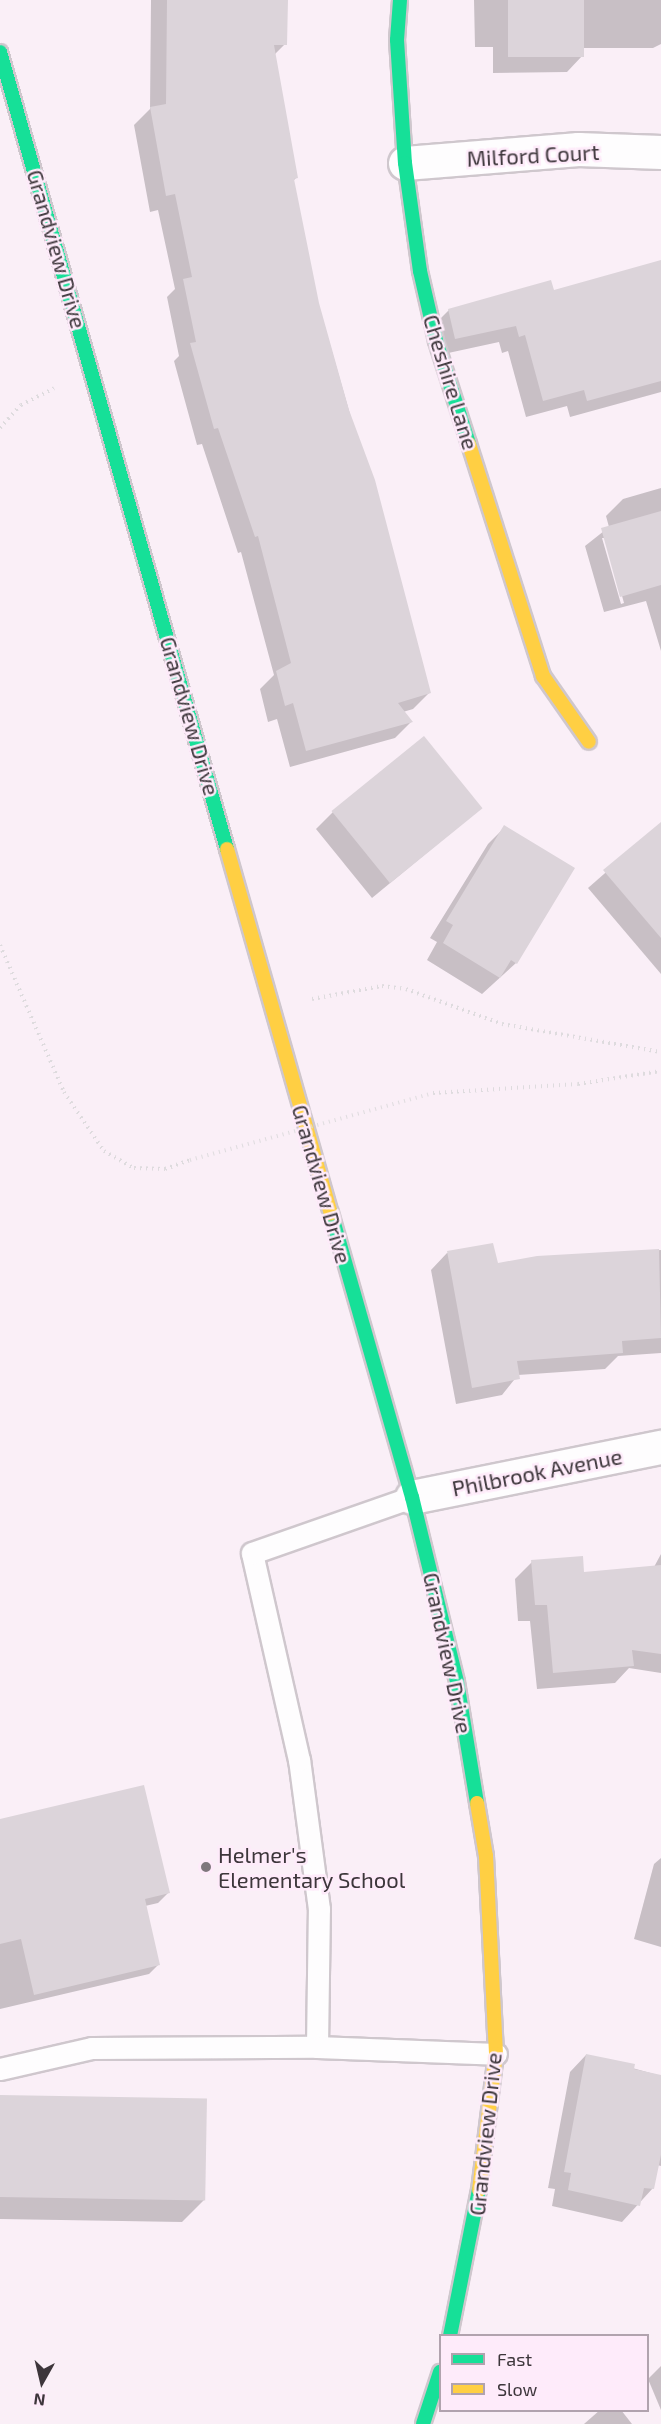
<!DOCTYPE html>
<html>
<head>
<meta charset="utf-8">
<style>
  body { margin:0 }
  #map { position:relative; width:661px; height:2424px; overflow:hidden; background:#faeff7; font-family:"Exo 2",sans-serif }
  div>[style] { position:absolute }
  .shadow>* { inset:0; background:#0003 }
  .building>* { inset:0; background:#dcd4da; transform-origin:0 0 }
  .path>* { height:4px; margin-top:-2px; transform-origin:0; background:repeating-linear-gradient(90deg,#dedbde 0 1.5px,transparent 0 6px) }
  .roads { filter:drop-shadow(2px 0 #cfc7cd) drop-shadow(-2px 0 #cfc7cd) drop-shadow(0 2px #cfc7cd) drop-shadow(0 -2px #cfc7cd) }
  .lane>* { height:21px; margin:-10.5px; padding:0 10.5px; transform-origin:10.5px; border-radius:10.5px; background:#fefdfe }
  .street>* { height:33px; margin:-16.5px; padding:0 16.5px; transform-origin:16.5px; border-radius:16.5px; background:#fefdfe }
  .fast>* { height:14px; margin:-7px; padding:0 7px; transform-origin:7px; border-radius:7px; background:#16e098 }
  .slow>* { height:14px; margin:-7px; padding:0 7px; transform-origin:7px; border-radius:7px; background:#ffcf43 }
  .path-bridge>* { height:4px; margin-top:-2px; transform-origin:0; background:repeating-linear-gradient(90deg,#dedbde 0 1.5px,transparent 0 6px) }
  .dots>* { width:16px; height:16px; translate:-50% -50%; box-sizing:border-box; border:3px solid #feebfa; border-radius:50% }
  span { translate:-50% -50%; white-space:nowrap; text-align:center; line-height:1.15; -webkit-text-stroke:5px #feebfa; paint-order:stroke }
  .street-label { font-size:22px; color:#3d363b }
  .poi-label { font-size:22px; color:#3d363b }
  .left { translate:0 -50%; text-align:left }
  .legend { position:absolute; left:439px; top:2334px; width:210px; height:78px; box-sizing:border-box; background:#feebfa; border:2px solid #b1a3ae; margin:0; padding:8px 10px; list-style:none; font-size:18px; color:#3d363b }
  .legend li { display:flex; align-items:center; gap:12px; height:30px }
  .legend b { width:30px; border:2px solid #b1a3ae }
  .north { position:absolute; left:12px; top:2352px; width:60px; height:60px; -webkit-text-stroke:4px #feebfa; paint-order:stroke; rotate:188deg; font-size:16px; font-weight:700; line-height:24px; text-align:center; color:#3d363b }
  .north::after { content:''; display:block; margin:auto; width:21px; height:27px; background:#3d363b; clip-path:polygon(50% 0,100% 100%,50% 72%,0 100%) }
</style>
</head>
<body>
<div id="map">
  <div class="shadow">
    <div style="clip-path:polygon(151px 0,286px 0,285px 44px,274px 55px,296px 178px,293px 181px,318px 303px,430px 692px,413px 709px,403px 712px,411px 722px,395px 738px,290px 767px,277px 719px,268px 722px,260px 689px,274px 675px,241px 552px,238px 553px,202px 444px,197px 445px,174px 361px,179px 356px,167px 297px,175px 289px,158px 210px,150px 212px,134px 125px,150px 109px)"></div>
    <div style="clip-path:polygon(474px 0,661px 0,661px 44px,653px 48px,583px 48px,583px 55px,567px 72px,493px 73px,493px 47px,475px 47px)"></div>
    <div style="clip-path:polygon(661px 276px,661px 392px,570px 417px,567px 406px,526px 417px,508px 351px,502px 353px,499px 342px,439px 355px,432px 327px,449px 310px)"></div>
    <div style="clip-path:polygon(evenodd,661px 488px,661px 651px,646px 601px,604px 612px,585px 546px,609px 527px,606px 516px,623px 499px,661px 488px,602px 538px,606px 538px,624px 603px,621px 604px,602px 538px)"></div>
    <div style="clip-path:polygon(481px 808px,372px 898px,316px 829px,333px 812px)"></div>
    <div style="clip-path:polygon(661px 824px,661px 974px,588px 888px)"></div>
    <div style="clip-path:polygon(505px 827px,516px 963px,482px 994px,427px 960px,437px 942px,430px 938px,488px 844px)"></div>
    <div style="clip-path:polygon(661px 1250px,661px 1353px,618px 1356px,605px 1369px,518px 1375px,502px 1395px,456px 1404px,431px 1270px,447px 1253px,497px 1265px,537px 1258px)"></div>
    <div style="clip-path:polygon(661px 1554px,661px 1673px,629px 1668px,615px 1683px,537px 1689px,530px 1621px,518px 1621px,515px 1579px,532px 1562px,583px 1573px,654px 1567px)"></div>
    <div style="clip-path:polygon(0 1821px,168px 1893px,158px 1903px,145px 1906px,159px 1964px,149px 1974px,0 2009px)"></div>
    <div style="clip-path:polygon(661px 1858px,661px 1947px,634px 1939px,654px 1864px)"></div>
    <div style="clip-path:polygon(586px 2055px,661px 2076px,661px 2166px,657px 2165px,653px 2188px,622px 2222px,552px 2206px,555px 2189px,548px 2188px,570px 2072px)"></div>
    <div style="clip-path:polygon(0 2096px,204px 2200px,182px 2222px,0 2219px)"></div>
    <div style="clip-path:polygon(661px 2366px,661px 2410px,648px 2379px)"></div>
    <div style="clip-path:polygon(600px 2410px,621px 2410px,632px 2424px,584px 2424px)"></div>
  </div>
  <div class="building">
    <div style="clip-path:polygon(167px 0,288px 0,287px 45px,274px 45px,298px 178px,294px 179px,319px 303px,349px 410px,375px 480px,431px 693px,398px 703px,413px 722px,306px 751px,293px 703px,285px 706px,276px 671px,291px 663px,258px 536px,255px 537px,218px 428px,214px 429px,190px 343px,196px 342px,183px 279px,192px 277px,175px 194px,166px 196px,150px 107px,166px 104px)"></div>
    <div style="left:508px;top:0;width:76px;height:57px"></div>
    <div style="clip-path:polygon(661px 260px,661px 381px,587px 401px,584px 390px,543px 401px,525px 335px,519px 337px,516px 326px,455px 339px,448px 309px,551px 280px,554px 290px)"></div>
    <div style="clip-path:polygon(661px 511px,661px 585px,620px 597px,601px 528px)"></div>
    <div style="left:424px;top:736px;width:93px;height:119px;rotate:51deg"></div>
    <div style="clip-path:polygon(661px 822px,661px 938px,603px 870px)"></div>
    <div style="clip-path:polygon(504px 825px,575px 868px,517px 964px,511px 960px,500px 978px,443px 943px,453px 925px,446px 921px)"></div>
    <div style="clip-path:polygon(493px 1243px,498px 1263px,537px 1256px,659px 1249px,661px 1338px,622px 1341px,623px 1353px,517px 1361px,520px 1379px,472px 1388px,447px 1251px)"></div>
    <div style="clip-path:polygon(583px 1556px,584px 1572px,661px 1565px,661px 1654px,632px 1650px,634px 1666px,553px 1673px,547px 1605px,535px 1605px,531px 1560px)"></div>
    <div style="clip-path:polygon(144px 1785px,170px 1893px,145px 1899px,160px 1965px,34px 1995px,21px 1939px,0 1944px,0 1819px)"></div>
    <div style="clip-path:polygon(586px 2054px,635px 2064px,634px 2069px,661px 2075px,661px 2155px,654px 2189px,644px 2188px,640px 2206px,568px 2190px,571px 2173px,564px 2172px)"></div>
    <div style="left:0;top:2095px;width:207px;height:102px;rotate:1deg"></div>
  </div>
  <div class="path">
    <div style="left:0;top:428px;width:31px;rotate:-48deg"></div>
    <div style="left:21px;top:405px;width:37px;rotate:-27deg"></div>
    <div style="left:0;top:945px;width:160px;rotate:66.5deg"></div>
    <div style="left:64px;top:1092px;width:71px;rotate:55.9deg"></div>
    <div style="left:104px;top:1151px;width:34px;rotate:30deg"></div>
    <div style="left:134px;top:1168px;width:31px;rotate:2deg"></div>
    <div style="left:165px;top:1169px;width:27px;rotate:-20deg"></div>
    <div style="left:312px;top:999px;width:71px;rotate:-10.5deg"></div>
    <div style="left:382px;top:986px;width:24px;rotate:7deg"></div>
    <div style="left:406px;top:989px;width:102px;rotate:20deg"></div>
    <div style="left:502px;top:1024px;width:161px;rotate:10deg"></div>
    <div style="left:433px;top:1093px;width:145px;rotate:-3.6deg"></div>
    <div style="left:578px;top:1084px;width:84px;rotate:-8.9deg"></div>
  </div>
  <div class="roads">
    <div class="lane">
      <div style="left:317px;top:2047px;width:138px;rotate:-89.2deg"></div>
      <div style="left:319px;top:1909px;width:150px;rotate:-97.6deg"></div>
      <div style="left:299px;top:1760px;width:212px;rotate:-102.8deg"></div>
      <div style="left:252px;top:1553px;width:170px;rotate:-19.3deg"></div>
      <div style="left:0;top:2069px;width:94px;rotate:-12.9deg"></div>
      <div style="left:92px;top:2048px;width:225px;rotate:-0.3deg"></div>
      <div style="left:317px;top:2047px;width:179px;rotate:2.2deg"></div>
    </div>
    <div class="street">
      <div style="left:405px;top:163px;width:174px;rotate:-4.6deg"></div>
      <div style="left:578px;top:149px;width:83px;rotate:2.1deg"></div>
      <div style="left:412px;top:1497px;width:254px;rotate:-11.4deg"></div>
    </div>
    <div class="fast">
      <div style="left:400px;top:0;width:40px;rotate:94.3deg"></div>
      <div style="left:397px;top:40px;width:123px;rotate:86.3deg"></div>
      <div style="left:405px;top:163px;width:109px;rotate:82.1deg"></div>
      <div style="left:420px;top:271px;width:72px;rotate:77.1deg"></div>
      <div style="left:436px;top:341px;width:108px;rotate:72.2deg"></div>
      <div style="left:0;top:52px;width:829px;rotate:74.1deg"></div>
      <div style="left:331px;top:1213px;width:295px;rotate:74.1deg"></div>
      <div style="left:412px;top:1497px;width:190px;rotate:76.3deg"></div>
      <div style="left:457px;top:1682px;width:123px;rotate:80.6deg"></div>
      <div style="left:450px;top:2336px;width:149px;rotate:-78.8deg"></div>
      <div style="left:423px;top:2424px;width:55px;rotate:-71.9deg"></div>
    </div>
    <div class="slow">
      <div style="left:469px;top:444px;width:244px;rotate:72.3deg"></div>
      <div style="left:543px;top:676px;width:80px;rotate:55.1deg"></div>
      <div style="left:227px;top:849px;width:379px;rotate:74.1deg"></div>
      <div style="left:477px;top:1803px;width:54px;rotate:80.4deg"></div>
      <div style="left:486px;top:1856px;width:198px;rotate:87.1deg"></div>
      <div style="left:496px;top:2054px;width:137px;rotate:97.1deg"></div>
    </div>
  </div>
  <div class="path-bridge">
    <div style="left:190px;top:1160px;width:252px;rotate:-15.4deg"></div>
  </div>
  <div class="dots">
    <div style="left:206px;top:1867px;background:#7f777d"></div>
  </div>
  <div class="street-label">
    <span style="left:533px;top:155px;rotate:-3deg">Milford Court</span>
    <span style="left:57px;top:249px;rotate:74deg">Grandview Drive</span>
    <span style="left:451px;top:382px;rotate:73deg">Cheshire Lane</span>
    <span style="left:190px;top:716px;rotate:74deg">Grandview Drive</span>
    <span style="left:322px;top:1184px;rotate:74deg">Grandview Drive</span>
    <span style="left:537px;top:1472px;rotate:-11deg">Philbrook Avenue</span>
    <span style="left:448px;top:1653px;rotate:78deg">Grandview Drive</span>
    <span style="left:485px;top:2134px;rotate:-84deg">Grandview Drive</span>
  </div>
  <div class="poi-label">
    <span class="left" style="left:218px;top:1867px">Helmer's<br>Elementary School</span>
  </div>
  <ul class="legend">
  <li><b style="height:8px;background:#16e098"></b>Fast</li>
  <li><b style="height:8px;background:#ffcf43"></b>Slow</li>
  </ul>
  <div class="north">N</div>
</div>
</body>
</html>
